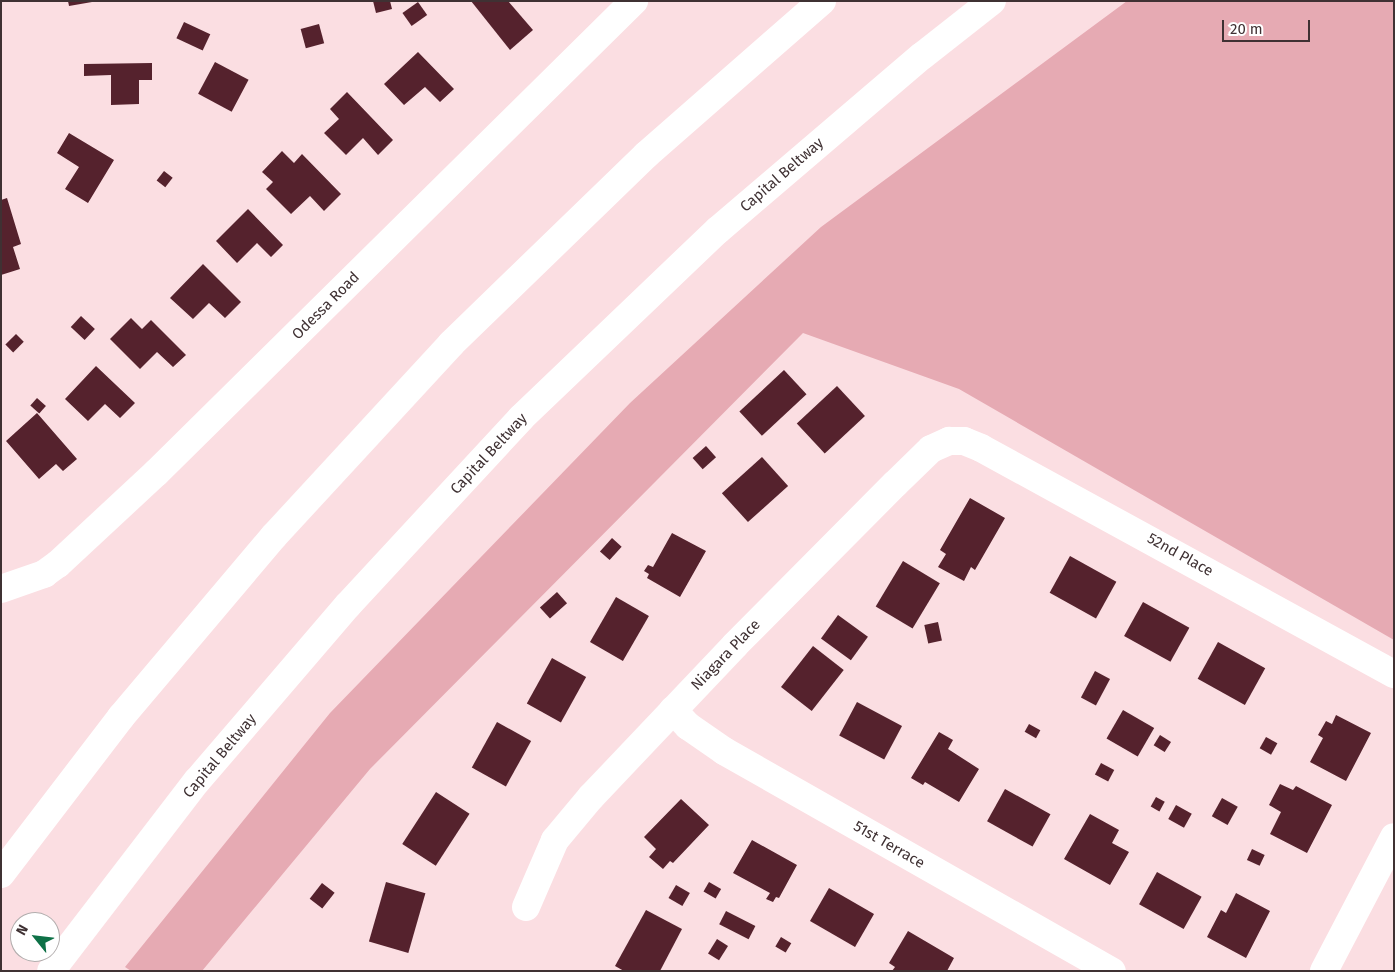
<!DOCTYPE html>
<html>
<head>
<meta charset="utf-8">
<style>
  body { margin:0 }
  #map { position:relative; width:1395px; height:972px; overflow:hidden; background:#fbdee2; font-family:"Fira Sans",sans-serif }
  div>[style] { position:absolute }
  .green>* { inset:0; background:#e6aab3 }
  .building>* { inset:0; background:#55222d; transform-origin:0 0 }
  .street>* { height:28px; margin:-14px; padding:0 14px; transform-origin:14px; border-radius:14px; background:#fff }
  .highway>* { height:28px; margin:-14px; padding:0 14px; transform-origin:14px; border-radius:14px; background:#fff }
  span { translate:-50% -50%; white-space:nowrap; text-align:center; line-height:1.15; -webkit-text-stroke:5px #fff; paint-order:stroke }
  .street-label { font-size:15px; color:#3f3133 }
  .frame { position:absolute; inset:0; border:2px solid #3f3133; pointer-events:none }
  .north { position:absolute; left:10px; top:912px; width:50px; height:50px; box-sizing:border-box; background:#fff; border:1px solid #b2adad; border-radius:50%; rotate:299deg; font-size:14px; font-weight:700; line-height:20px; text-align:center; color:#3f3133 }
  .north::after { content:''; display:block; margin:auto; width:18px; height:22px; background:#0e7147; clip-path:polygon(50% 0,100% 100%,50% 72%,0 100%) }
  .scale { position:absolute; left:1222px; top:20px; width:88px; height:22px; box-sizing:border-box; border:2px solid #3f3133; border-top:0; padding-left:6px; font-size:15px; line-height:18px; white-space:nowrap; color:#3f3133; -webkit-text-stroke:4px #fff; paint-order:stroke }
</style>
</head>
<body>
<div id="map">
  <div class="green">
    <div style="clip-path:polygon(1127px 1px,1394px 1px,1394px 640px,959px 389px,803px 333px,370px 769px,202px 971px,131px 971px,125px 967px,330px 713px,630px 403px,821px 227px)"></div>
  </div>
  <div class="building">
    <div style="clip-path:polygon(68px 1px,91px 1px,92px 2px,69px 6px)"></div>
    <div style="clip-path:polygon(373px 1px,390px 1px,392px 9px,376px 13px)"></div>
    <div style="clip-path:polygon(471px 1px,508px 1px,533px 30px,510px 50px)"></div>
    <div style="left:418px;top:2px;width:16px;height:19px;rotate:55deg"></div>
    <div style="left:184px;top:22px;width:29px;height:18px;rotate:25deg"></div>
    <div style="left:319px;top:24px;width:20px;height:19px;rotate:75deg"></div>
    <div style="clip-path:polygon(418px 52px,454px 89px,440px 102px,425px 87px,404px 105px,384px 84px)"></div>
    <div style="left:215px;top:62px;width:38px;height:36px;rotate:28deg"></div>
    <div style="clip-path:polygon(152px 63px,152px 80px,139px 80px,139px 104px,111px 105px,111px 75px,84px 76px,84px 64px)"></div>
    <div style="clip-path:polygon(347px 92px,393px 140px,378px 155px,363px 138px,346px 155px,324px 133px,339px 119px,330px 109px)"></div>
    <div style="clip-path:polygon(69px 133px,114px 160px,88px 203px,65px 189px,79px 167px,57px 153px)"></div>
    <div style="clip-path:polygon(282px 151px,294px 163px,302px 154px,341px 194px,324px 211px,310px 196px,291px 214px,266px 189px,273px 182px,262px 172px)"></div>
    <div style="left:164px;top:171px;width:11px;height:12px;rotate:38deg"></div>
    <div style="clip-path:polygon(7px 198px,21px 244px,13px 247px,20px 269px,1px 275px,1px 200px)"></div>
    <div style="clip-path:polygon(248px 209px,283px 245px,271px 257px,257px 243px,237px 263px,216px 241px)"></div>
    <div style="clip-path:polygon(203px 264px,241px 302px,225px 318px,209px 303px,193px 319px,170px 298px)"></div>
    <div style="left:81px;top:316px;width:19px;height:15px;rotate:43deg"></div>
    <div style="clip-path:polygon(131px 318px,142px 329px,151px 320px,186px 355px,173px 367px,157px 352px,140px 369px,110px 339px)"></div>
    <div style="left:16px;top:334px;width:11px;height:15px;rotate:45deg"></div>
    <div style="clip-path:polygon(96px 366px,135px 403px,120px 418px,105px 404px,88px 421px,65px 399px)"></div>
    <div style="left:784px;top:370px;width:33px;height:61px;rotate:47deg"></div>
    <div style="left:837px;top:386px;width:41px;height:55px;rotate:47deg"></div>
    <div style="left:37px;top:398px;width:12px;height:10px;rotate:42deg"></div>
    <div style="clip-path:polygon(37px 413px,77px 459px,63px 471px,56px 464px,39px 479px,6px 441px)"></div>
    <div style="left:706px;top:446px;width:15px;height:18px;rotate:48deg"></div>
    <div style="left:762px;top:457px;width:39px;height:54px;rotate:48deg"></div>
    <div style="clip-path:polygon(970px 498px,1005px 518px,975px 570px,971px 567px,964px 581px,938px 567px,946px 554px,940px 550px)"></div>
    <div style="clip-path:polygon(672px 533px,706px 551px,680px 597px,647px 578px,649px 574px,644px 571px,648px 565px,653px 567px)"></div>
    <div style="left:612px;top:538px;width:13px;height:18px;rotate:42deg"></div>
    <div style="left:1070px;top:556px;width:53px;height:42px;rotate:29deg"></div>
    <div style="left:903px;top:561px;width:43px;height:53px;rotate:31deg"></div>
    <div style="left:557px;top:592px;width:15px;height:23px;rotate:48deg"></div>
    <div style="left:616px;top:597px;width:38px;height:52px;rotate:30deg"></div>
    <div style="left:1143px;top:602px;width:53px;height:39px;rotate:29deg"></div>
    <div style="left:838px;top:615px;width:37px;height:29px;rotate:36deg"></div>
    <div style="left:938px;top:622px;width:19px;height:14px;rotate:78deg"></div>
    <div style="left:1218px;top:642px;width:54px;height:42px;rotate:29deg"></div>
    <div style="left:813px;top:646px;width:39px;height:52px;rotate:38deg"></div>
    <div style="left:552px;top:658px;width:39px;height:52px;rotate:29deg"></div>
    <div style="left:1095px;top:671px;width:17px;height:30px;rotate:28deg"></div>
    <div style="left:857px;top:702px;width:51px;height:38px;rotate:28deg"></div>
    <div style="left:1123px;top:710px;width:36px;height:33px;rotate:30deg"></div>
    <div style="clip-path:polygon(1336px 715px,1371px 733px,1346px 781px,1310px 762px,1323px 738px,1318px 735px,1326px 721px,1332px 724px)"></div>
    <div style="left:497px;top:722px;width:39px;height:52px;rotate:29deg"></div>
    <div style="left:1029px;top:724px;width:13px;height:9px;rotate:29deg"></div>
    <div style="clip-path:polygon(939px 732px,953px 740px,948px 749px,979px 769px,959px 802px,925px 782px,923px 785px,911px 778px)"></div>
    <div style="left:1160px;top:735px;width:13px;height:12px;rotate:32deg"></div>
    <div style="left:1266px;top:737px;width:13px;height:13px;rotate:29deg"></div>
    <div style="left:1101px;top:763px;width:15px;height:13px;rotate:28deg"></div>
    <div style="clip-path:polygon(1280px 784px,1293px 790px,1296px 786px,1332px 805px,1307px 853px,1270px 834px,1281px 812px,1269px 805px)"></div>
    <div style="left:1005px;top:789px;width:52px;height:37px;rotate:29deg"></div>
    <div style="left:436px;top:792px;width:40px;height:62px;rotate:33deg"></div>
    <div style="left:1156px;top:797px;width:10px;height:11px;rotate:29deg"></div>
    <div style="left:1222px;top:798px;width:18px;height:21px;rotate:29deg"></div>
    <div style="clip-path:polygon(681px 799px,709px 825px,673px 863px,670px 861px,663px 869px,649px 857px,656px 849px,644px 837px)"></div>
    <div style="left:1176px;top:805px;width:18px;height:16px;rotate:29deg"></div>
    <div style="clip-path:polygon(1090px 814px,1119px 830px,1112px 843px,1129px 852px,1110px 885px,1064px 859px)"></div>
    <div style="clip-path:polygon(752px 840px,797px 865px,779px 898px,776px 897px,773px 902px,766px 899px,770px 893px,733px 873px)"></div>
    <div style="left:1252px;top:849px;width:14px;height:12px;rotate:25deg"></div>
    <div style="left:1157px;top:872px;width:51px;height:37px;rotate:29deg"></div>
    <div style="left:386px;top:882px;width:41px;height:62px;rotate:16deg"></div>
    <div style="left:709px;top:882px;width:14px;height:11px;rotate:30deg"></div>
    <div style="left:322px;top:883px;width:16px;height:20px;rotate:38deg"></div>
    <div style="left:676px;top:885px;width:16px;height:15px;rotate:30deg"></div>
    <div style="left:829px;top:888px;width:52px;height:38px;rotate:30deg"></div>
    <div style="clip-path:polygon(1236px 893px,1270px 911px,1246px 958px,1207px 937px,1221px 910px,1226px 913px)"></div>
    <div style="clip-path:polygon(646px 910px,682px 929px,660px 971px,624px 971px,615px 966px)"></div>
    <div style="left:726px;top:911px;width:33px;height:15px;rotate:27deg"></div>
    <div style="clip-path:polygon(908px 931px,954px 958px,947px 971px,892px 971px,895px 967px,889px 963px)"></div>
    <div style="left:781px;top:937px;width:12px;height:11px;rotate:31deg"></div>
    <div style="left:717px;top:939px;width:13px;height:17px;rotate:32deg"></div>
  </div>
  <div class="street">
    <div style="left:1px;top:589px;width:46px;rotate:-19.2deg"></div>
    <div style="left:44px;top:574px;width:17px;rotate:-36deg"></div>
    <div style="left:58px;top:564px;width:134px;rotate:-42.9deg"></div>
    <div style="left:156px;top:473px;width:672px;rotate:-44.64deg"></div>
    <div style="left:673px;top:710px;width:22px;rotate:47deg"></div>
    <div style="left:688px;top:726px;width:44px;rotate:34.8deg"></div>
    <div style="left:724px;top:751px;width:446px;rotate:29.6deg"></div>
    <div style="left:526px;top:907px;width:73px;rotate:-66.6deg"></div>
    <div style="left:555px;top:840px;width:56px;rotate:-50.1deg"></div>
    <div style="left:591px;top:797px;width:209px;rotate:-46.5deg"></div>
    <div style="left:735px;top:645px;width:227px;rotate:-45.2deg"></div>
    <div style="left:895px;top:484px;width:50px;rotate:-44.2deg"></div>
    <div style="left:931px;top:449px;width:20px;rotate:-24deg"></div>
    <div style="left:949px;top:441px;width:15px"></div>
    <div style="left:964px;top:441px;width:18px;rotate:22deg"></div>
    <div style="left:981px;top:448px;width:471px;rotate:28.7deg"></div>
    <div style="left:1324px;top:971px;width:151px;rotate:-62.4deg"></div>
  </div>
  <div class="highway">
    <div style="left:1px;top:874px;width:198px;rotate:-52.6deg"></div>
    <div style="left:121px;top:717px;width:237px;rotate:-49.8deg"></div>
    <div style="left:274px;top:536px;width:261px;rotate:-47.3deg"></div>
    <div style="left:451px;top:344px;width:272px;rotate:-44.1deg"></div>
    <div style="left:646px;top:155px;width:234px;rotate:-41.2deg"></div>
    <div style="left:51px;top:971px;width:240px;rotate:-52.5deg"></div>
    <div style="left:197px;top:781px;width:232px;rotate:-49.4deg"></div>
    <div style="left:348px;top:605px;width:255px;rotate:-47.2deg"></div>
    <div style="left:521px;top:418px;width:272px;rotate:-43.7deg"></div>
    <div style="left:718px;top:230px;width:268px;rotate:-40.5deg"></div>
    <div style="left:922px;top:56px;width:89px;rotate:-38.2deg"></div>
  </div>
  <div class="street-label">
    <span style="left:782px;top:175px;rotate:-41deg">Capital Beltway</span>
    <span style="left:326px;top:306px;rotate:-45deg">Odessa Road</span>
    <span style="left:489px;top:454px;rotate:-47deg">Capital Beltway</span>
    <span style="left:1180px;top:555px;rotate:29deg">52nd Place</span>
    <span style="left:726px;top:655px;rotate:-46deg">Niagara Place</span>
    <span style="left:220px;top:756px;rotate:-50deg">Capital Beltway</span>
    <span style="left:889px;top:845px;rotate:30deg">51st Terrace</span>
  </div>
  <div class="frame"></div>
  <div class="north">N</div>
  <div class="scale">20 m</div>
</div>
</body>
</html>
